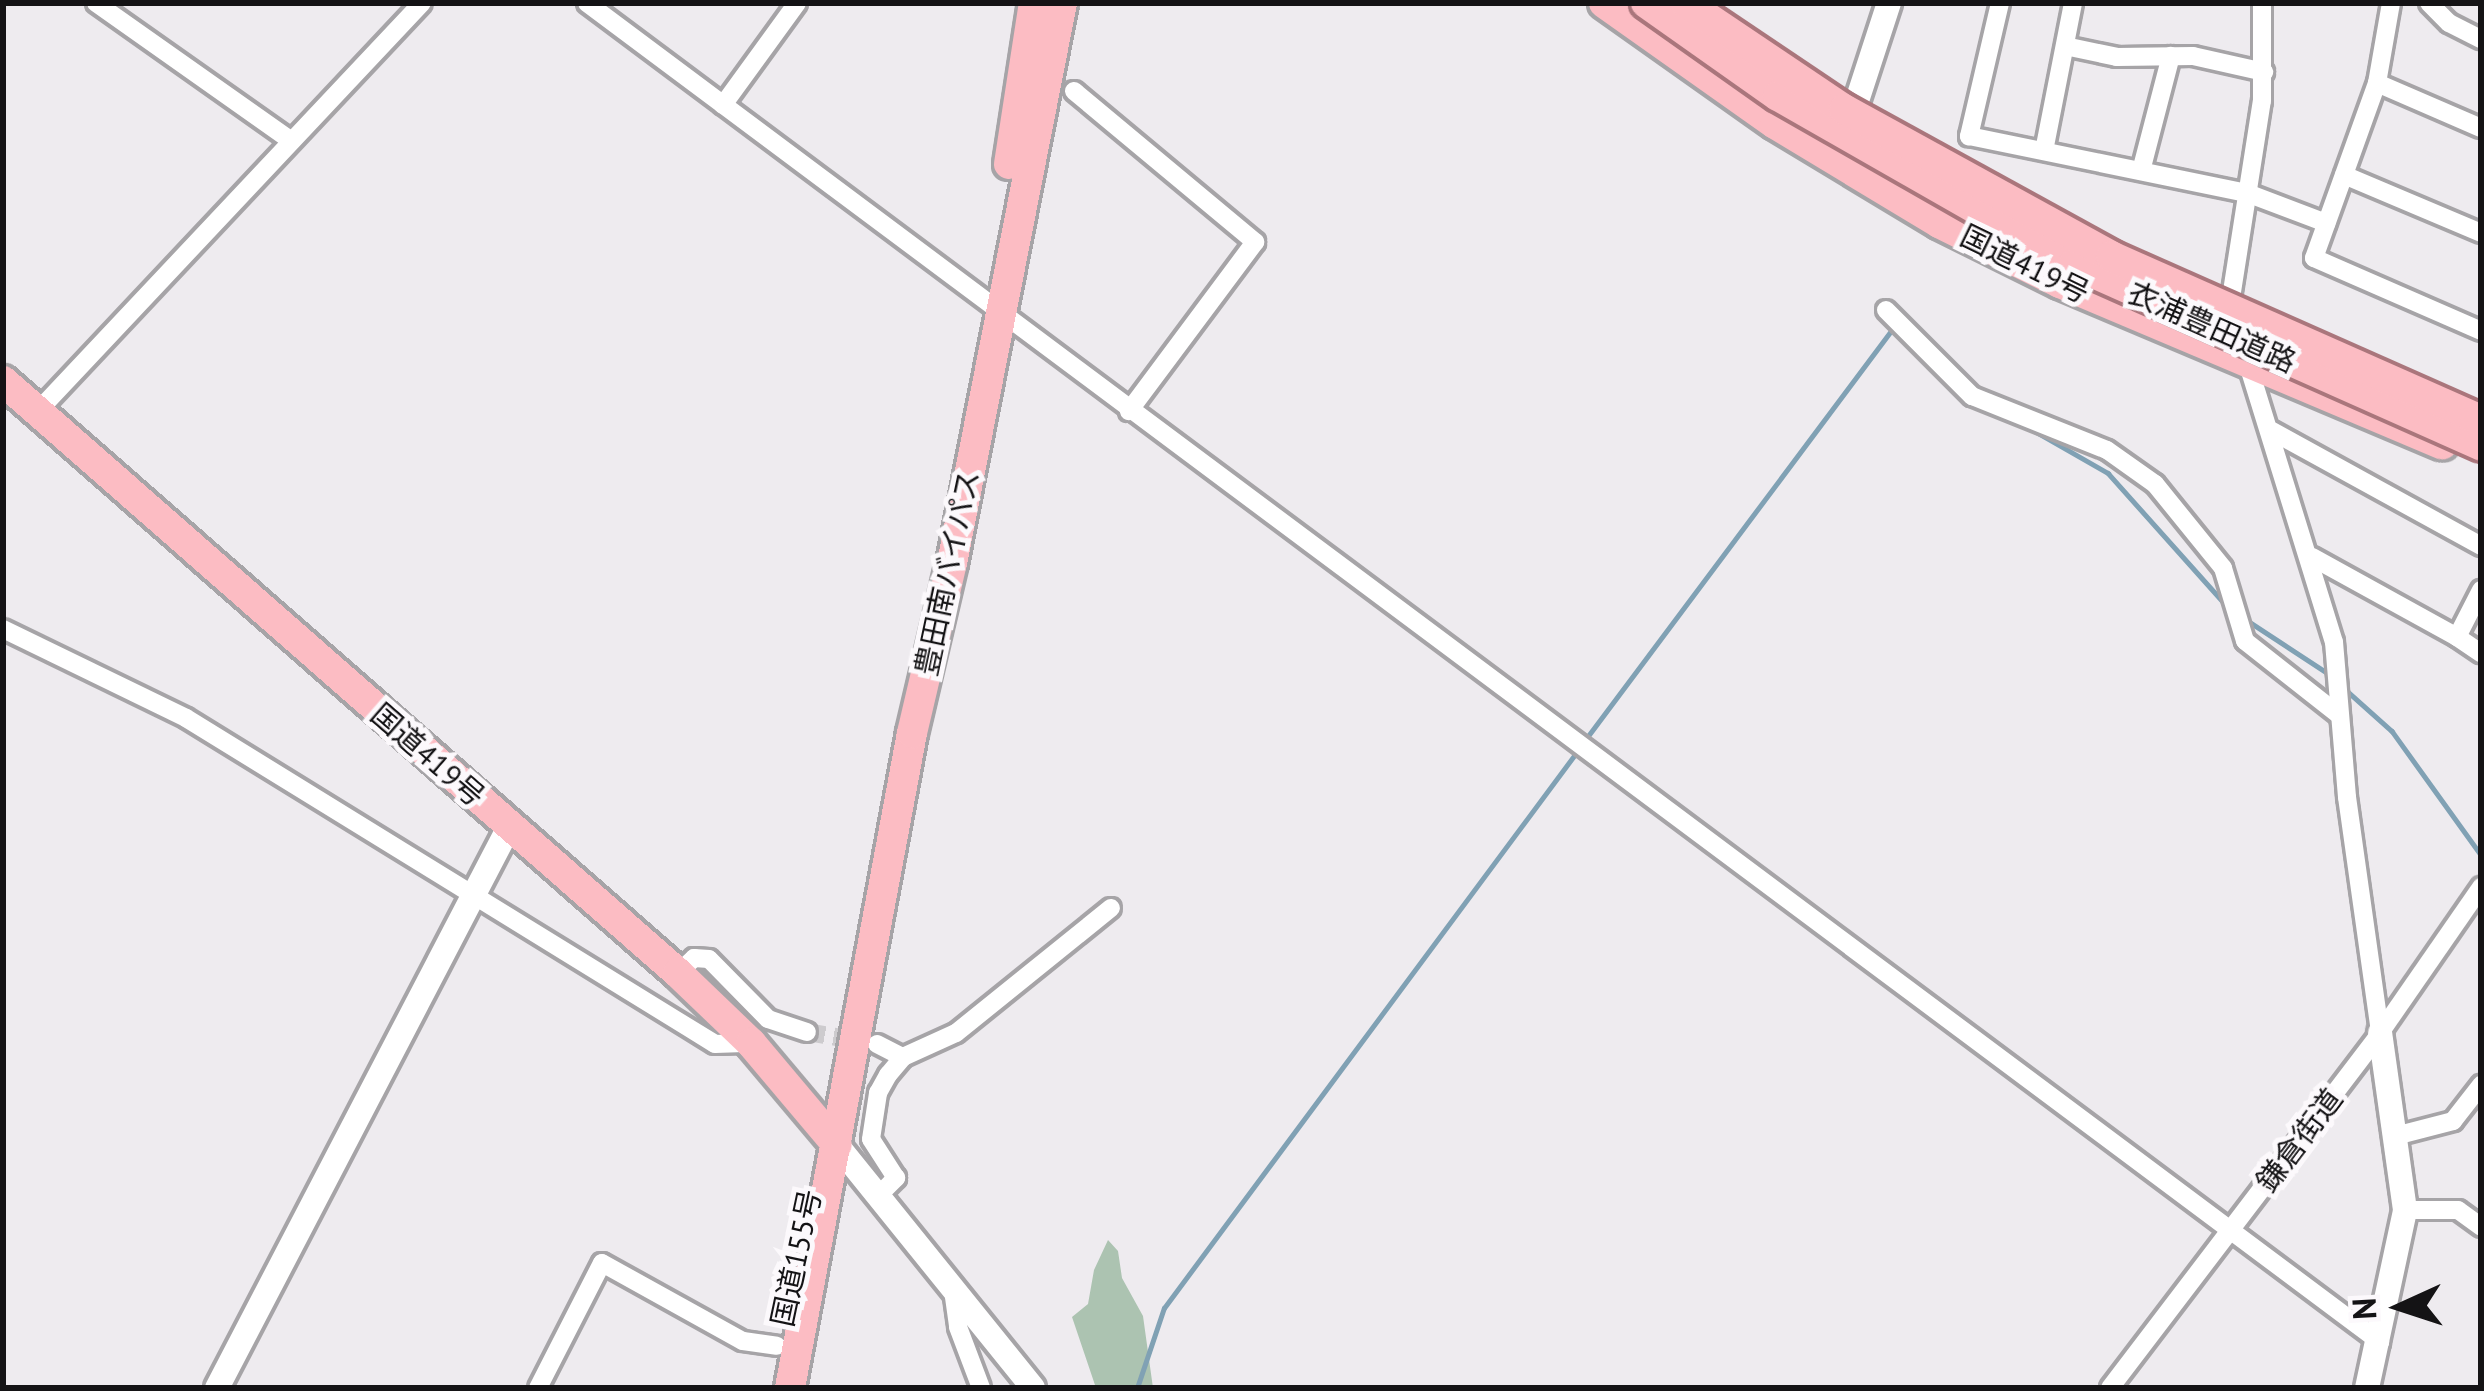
<!DOCTYPE html>
<html>
<head>
<meta charset="utf-8">
<style>
  body { margin:0 }
  #map { position:relative; width:2484px; height:1391px; overflow:hidden; background:#eeebef; font-family:"PT Sans","Noto Sans JP",sans-serif }
  div>[style] { position:absolute }
  .green>* { inset:0; background:#acc3b1 }
  .stream>* { height:4.5px; margin:-2.25px; padding:0 2.25px; transform-origin:2.25px; border-radius:2.25px; background:#80a1b4 }
  .minor-tunnel>* { height:18px; margin-top:-9px; transform-origin:0; background:repeating-linear-gradient(90deg,#cdcbce 0 18px,transparent 0 27px) }
  .roads { filter:drop-shadow(3px 0 #a6a4a7) drop-shadow(-3px 0 #a6a4a7) drop-shadow(0 3px #a6a4a7) drop-shadow(0 -3px #a6a4a7) }
  .minor>* { height:18px; margin:-9px; padding:0 9px; transform-origin:9px; border-radius:9px; background:#fff }
  .tertiary>* { height:24px; margin:-12px; padding:0 12px; transform-origin:12px; border-radius:12px; background:#fff }
  .trunk>* { height:30px; margin:-15px; padding:0 15px; transform-origin:15px; border-radius:15px; background:#fcbcc3 }
  .bridges { filter:drop-shadow(3px 0 #aa767c) drop-shadow(-3px 0 #aa767c) drop-shadow(0 3px #aa767c) drop-shadow(0 -3px #aa767c) }
  .trunk-bridge>* { height:30px; margin:-15px; padding:0 15px; transform-origin:15px; border-radius:15px; background:#fcbcc3 }
  span { translate:-50% -50%; white-space:nowrap; text-align:center; line-height:1.15; -webkit-text-stroke:10px #fcf9fc; paint-order:stroke }
  .street-label { font-size:30px; color:#141315 }
  .frame { position:absolute; inset:0; border:6px solid #141315; pointer-events:none }
  .north { position:absolute; left:2340px; top:1247px; width:120px; height:120px; -webkit-text-stroke:9px #fcf9fc; paint-order:stroke; rotate:267deg; font-size:33px; font-weight:700; line-height:48px; text-align:center; color:#141315 }
  .north::after { content:''; display:block; margin:auto; width:42px; height:54px; background:#141315; clip-path:polygon(50% 0,100% 100%,50% 72%,0 100%) }
</style>
</head>
<body>
<div id="map">
  <div class="green">
    <div style="clip-path:polygon(1108px 1240px,1118px 1251px,1122px 1278px,1143px 1316px,1153px 1388px,1096px 1388px,1072px 1317px,1088px 1304px,1094px 1270px)"></div>
  </div>
  <div class="stream">
    <div style="left:1913px;top:350px;width:66px;rotate:43.8deg"></div>
    <div style="left:2031px;top:429px;width:89px;rotate:29.7deg"></div>
    <div style="left:2108px;top:473px;width:176px;rotate:48.2deg"></div>
    <div style="left:2248px;top:621px;width:97px;rotate:33.2deg"></div>
    <div style="left:2346px;top:690px;width:62px;rotate:41.7deg"></div>
    <div style="left:2392px;top:731px;width:153px;rotate:54.3deg"></div>
    <div style="left:1585px;top:740px;width:516px;rotate:-53.2deg"></div>
    <div style="left:1137px;top:1388px;width:84px;rotate:-71.4deg"></div>
    <div style="left:1164px;top:1308px;width:696px;rotate:-53.41deg"></div>
  </div>
  <div class="minor-tunnel">
    <div style="left:807px;top:1032px;width:54px;rotate:9.6deg"></div>
  </div>
  <div class="roads">
    <div class="minor">
      <div style="left:96px;top:3px;width:236px;rotate:35.2deg"></div>
      <div style="left:587px;top:3px;width:2238px;rotate:36.75deg"></div>
      <div style="left:2000px;top:3px;width:137px;rotate:103.1deg"></div>
      <div style="left:1969px;top:136px;width:284px;rotate:11.6deg"></div>
      <div style="left:2247px;top:193px;width:85px;rotate:20.8deg"></div>
      <div style="left:2391px;top:3px;width:81px;rotate:99.9deg"></div>
      <div style="left:2377px;top:83px;width:186px;rotate:109.8deg"></div>
      <div style="left:2314px;top:258px;width:182px;rotate:23.6deg"></div>
      <div style="left:2429px;top:3px;width:28px;rotate:45deg"></div>
      <div style="left:2449px;top:23px;width:36px;rotate:27deg"></div>
      <div style="left:2065px;top:46px;width:53px;rotate:11.9deg"></div>
      <div style="left:2117px;top:57px;width:76px;rotate:-0.8deg"></div>
      <div style="left:2193px;top:56px;width:73px;rotate:12.7deg"></div>
      <div style="left:2377px;top:83px;width:113px;rotate:23.4deg"></div>
      <div style="left:1074px;top:91px;width:236px;rotate:39.8deg"></div>
      <div style="left:1255px;top:242px;width:211px;rotate:126.7deg"></div>
      <div style="left:723px;top:105px;width:126px;rotate:-54deg"></div>
      <div style="left:2044px;top:151px;width:151px;rotate:-78.9deg"></div>
      <div style="left:2141px;top:171px;width:119px;rotate:-75.4deg"></div>
      <div style="left:2344px;top:175px;width:149px;rotate:22.9deg"></div>
      <div style="left:1886px;top:310px;width:122px;rotate:45deg"></div>
      <div style="left:1972px;top:396px;width:145px;rotate:21.8deg"></div>
      <div style="left:2107px;top:450px;width:59px;rotate:35.3deg"></div>
      <div style="left:2155px;top:484px;width:108px;rotate:51deg"></div>
      <div style="left:2223px;top:568px;width:76px;rotate:73.2deg"></div>
      <div style="left:2245px;top:641px;width:120px;rotate:38.2deg"></div>
      <div style="left:2235px;top:314px;width:16px;rotate:-104deg"></div>
      <div style="left:2231px;top:298px;width:199px;rotate:-81.1deg"></div>
      <div style="left:2262px;top:101px;width:98px;rotate:-90deg"></div>
      <div style="left:2246px;top:358px;width:297px;rotate:72.8deg"></div>
      <div style="left:2334px;top:642px;width:156px;rotate:85.2deg"></div>
      <div style="left:2347px;top:797px;width:238px;rotate:82deg"></div>
      <div style="left:38px;top:411px;width:560px;rotate:-46.74deg"></div>
      <div style="left:2272px;top:431px;width:239px;rotate:28.8deg"></div>
      <div style="left:2312px;top:557px;width:166px;rotate:28.9deg"></div>
      <div style="left:2457px;top:637px;width:53px;rotate:-62.9deg"></div>
      <div style="left:3px;top:629px;width:203px;rotate:25.9deg"></div>
      <div style="left:186px;top:718px;width:621px;rotate:31.64deg"></div>
      <div style="left:715px;top:1044px;width:36px;rotate:-2deg"></div>
      <div style="left:2457px;top:637px;width:29px;rotate:34deg"></div>
      <div style="left:678px;top:973px;width:22px;rotate:-43deg"></div>
      <div style="left:694px;top:958px;width:15px;rotate:4deg"></div>
      <div style="left:709px;top:959px;width:84px;rotate:45.5deg"></div>
      <div style="left:768px;top:1019px;width:41px;rotate:18.4deg"></div>
      <div style="left:877px;top:1044px;width:29px;rotate:27deg"></div>
      <div style="left:2399px;top:1135px;width:56px;rotate:-14.5deg"></div>
      <div style="left:2453px;top:1121px;width:46px;rotate:-52.1deg"></div>
      <div style="left:880px;top:1194px;width:23px;rotate:-45deg"></div>
      <div style="left:896px;top:1178px;width:46px;rotate:-122.7deg"></div>
      <div style="left:871px;top:1139px;width:47px;rotate:-81.3deg"></div>
      <div style="left:878px;top:1093px;width:21px;rotate:-61deg"></div>
      <div style="left:888px;top:1075px;width:23px;rotate:-50deg"></div>
      <div style="left:903px;top:1057px;width:58px;rotate:-24.4deg"></div>
      <div style="left:956px;top:1033px;width:199px;rotate:-38.9deg"></div>
      <div style="left:2405px;top:1210px;width:53px"></div>
      <div style="left:2458px;top:1210px;width:29px;rotate:36deg"></div>
      <div style="left:953px;top:1290px;width:37px;rotate:82deg"></div>
      <div style="left:958px;top:1327px;width:65px;rotate:69.3deg"></div>
      <div style="left:538px;top:1388px;width:140px;rotate:-62.9deg"></div>
      <div style="left:602px;top:1263px;width:161px;rotate:29deg"></div>
      <div style="left:743px;top:1341px;width:34px;rotate:8deg"></div>
      <div style="left:2110px;top:1388px;width:446px;rotate:-52.7deg"></div>
      <div style="left:2380px;top:1033px;width:178px;rotate:-55.3deg"></div>
    </div>
    <div class="tertiary">
      <div style="left:1843px;top:126px;width:19px;rotate:-55deg"></div>
      <div style="left:1854px;top:110px;width:113px;rotate:-71.9deg"></div>
      <div style="left:837px;top:1145px;width:312px;rotate:51.1deg"></div>
      <div style="left:217px;top:1388px;width:632px;rotate:-62.5deg"></div>
      <div style="left:2367px;top:1388px;width:182px;rotate:-77.9deg"></div>
      <div style="left:2405px;top:1210px;width:179px;rotate:-98deg"></div>
    </div>
    <div class="trunk">
      <div style="left:1604px;top:3px;width:209px;rotate:35.3deg"></div>
      <div style="left:1775px;top:124px;width:192px;rotate:31.1deg"></div>
      <div style="left:1939px;top:223px;width:135px;rotate:26.4deg"></div>
      <div style="left:2060px;top:283px;width:415px;rotate:22.9deg"></div>
      <div style="left:1009px;top:164px;width:163px;rotate:-81.2deg"></div>
      <div style="left:3px;top:381px;width:898px;rotate:41.25deg"></div>
      <div style="left:678px;top:973px;width:101px;rotate:43.8deg"></div>
      <div style="left:751px;top:1043px;width:133px;rotate:49.9deg"></div>
      <div style="left:790px;top:1388px;width:666px;rotate:-79.45deg"></div>
      <div style="left:912px;top:733px;width:175px;rotate:-76.8deg"></div>
      <div style="left:952px;top:563px;width:571px;rotate:-78.89deg"></div>
    </div>
  </div>
  <div class="bridges">
    <div class="trunk-bridge">
      <div style="left:1646px;top:3px;width:161px;rotate:35.2deg"></div>
      <div style="left:1778px;top:96px;width:339px;rotate:29.7deg"></div>
      <div style="left:2073px;top:264px;width:447px;rotate:24deg"></div>
      <div style="left:1686px;top:3px;width:190px;rotate:33.9deg"></div>
      <div style="left:1844px;top:109px;width:305px;rotate:28.8deg"></div>
      <div style="left:2111px;top:256px;width:405px;rotate:23.9deg"></div>
    </div>
  </div>
  <div class="street-label">
    <span style="left:2025px;top:264px;rotate:26deg">国道419号</span>
    <span style="left:2212px;top:327px;rotate:24deg">衣浦豊田道路</span>
    <span style="left:947px;top:573px;rotate:-78deg">豊田南バイパス</span>
    <span style="left:428px;top:755px;rotate:41deg">国道419号</span>
    <span style="left:2299px;top:1140px;rotate:-53deg">鎌倉街道</span>
    <span style="left:796px;top:1258px;rotate:-78deg">国道155号</span>
  </div>
  <div class="frame"></div>
  <div class="north">N</div>
</div>
</body>
</html>
